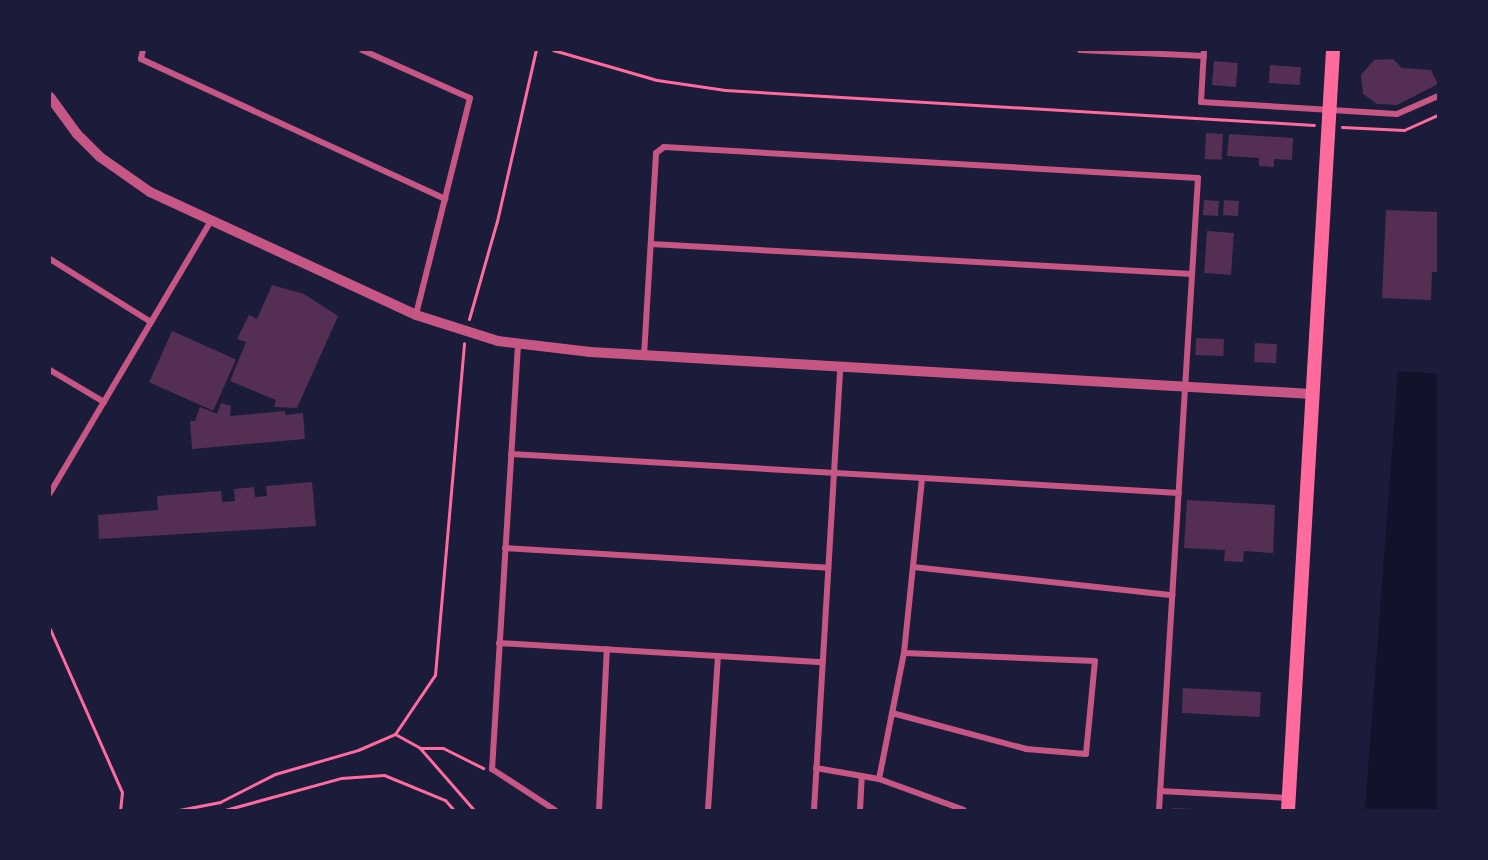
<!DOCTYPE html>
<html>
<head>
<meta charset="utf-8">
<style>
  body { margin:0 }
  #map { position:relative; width:1488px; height:860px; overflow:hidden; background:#1b1b3a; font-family:"Libre Baskerville",serif }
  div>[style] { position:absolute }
  .water>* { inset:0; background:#12122b }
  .building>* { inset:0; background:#542f53; transform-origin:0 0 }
  .path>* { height:3px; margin:-1.5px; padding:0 1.5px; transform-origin:1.5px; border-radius:1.5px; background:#ff6b9d }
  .minor>* { height:6px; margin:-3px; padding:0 3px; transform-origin:3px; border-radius:3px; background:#c65784 }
  .tertiary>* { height:10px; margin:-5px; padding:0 5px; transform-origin:5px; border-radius:5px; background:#c65784 }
  .primary>* { height:14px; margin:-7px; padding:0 7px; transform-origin:7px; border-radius:7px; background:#ff6b9d }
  span { translate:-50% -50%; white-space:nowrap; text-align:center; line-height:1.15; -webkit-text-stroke:6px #1b1b3a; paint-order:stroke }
  .frame { position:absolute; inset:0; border:51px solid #1b1b3a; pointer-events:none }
</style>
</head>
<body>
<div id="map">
  <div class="water">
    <div style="clip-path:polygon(1398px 371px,1438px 374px,1438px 810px,1365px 810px)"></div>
  </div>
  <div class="building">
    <div style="clip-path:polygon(1393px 59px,1402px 68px,1431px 70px,1438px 84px,1397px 105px,1377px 104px,1363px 94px,1361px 75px,1374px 60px)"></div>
    <div style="left:1214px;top:61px;width:24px;height:24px;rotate:5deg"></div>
    <div style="left:1270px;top:65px;width:31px;height:18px;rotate:4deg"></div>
    <div style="left:1206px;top:133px;width:17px;height:26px;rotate:3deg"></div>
    <div style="clip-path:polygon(1229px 134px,1293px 138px,1292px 160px,1274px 159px,1274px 167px,1259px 166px,1259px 158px,1227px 156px)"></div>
    <div style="left:1204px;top:200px;width:15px;height:15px;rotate:4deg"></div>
    <div style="left:1224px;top:200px;width:15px;height:15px;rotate:4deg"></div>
    <div style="clip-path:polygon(1386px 210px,1438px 212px,1438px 272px,1432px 272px,1431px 300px,1382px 298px)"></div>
    <div style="left:1207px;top:231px;width:27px;height:42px;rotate:4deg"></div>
    <div style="clip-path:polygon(272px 285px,304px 294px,338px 316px,297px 408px,274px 407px,276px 400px,230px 381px,246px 342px,237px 339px,249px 315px,257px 319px)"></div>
    <div style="left:172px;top:331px;width:70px;height:56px;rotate:24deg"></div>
    <div style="left:1196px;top:338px;width:28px;height:17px;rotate:2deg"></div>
    <div style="left:1255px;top:343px;width:22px;height:19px;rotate:3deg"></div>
    <div style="clip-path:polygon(221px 403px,231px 406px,230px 416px,285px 411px,285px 415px,303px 413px,305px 439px,192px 449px,190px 421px,195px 421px,200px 407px,217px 414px)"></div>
    <div style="clip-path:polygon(312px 482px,316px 526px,99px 539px,98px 515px,158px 510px,157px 496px,221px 491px,222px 502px,235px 501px,234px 489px,254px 487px,255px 497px,267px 496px,266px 486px)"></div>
    <div style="clip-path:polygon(1187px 500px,1275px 505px,1273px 553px,1244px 551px,1243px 562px,1224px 561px,1225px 550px,1184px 548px)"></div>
    <div style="left:1183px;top:688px;width:78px;height:25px;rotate:3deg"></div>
    <div style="clip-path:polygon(1173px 808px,1194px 809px,1194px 810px,1172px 810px)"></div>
  </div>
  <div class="path">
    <div style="left:553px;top:50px;width:108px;rotate:16.1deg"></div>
    <div style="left:657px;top:80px;width:69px;rotate:8.4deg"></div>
    <div style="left:725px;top:90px;width:590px;rotate:3.4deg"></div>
    <div style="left:1342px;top:127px;width:62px;rotate:2.8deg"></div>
    <div style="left:1404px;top:130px;width:37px;rotate:-24deg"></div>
    <div style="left:469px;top:319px;width:102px;rotate:-74.1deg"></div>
    <div style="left:497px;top:221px;width:175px;rotate:-77.2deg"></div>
    <div style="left:50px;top:629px;width:178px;rotate:66.2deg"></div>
    <div style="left:122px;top:792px;width:18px;rotate:96deg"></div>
    <div style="left:395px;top:734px;width:29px;rotate:29deg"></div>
    <div style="left:179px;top:810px;width:42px;rotate:-11deg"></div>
    <div style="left:220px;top:802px;width:62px;rotate:-27deg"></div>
    <div style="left:275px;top:774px;width:86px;rotate:-16.1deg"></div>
    <div style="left:358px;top:750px;width:40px;rotate:-23.4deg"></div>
    <div style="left:395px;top:734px;width:71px;rotate:-55.9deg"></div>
    <div style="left:435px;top:675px;width:333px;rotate:-85deg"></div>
    <div style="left:225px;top:810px;width:120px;rotate:-15.4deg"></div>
    <div style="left:341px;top:778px;width:43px;rotate:-4deg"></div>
    <div style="left:384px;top:775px;width:66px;rotate:22.3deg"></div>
    <div style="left:445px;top:800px;width:13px;rotate:48deg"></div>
    <div style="left:474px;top:810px;width:82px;rotate:-131.1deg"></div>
    <div style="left:420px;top:748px;width:23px"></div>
    <div style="left:443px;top:748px;width:45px;rotate:26.6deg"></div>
  </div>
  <div class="minor">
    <div style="left:143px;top:50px;width:9px;rotate:103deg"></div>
    <div style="left:141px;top:59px;width:335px;rotate:24.7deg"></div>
    <div style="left:362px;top:50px;width:118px;rotate:24deg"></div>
    <div style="left:470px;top:98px;width:224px;rotate:104deg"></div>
    <div style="left:1080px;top:50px;width:124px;rotate:2.8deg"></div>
    <div style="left:1204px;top:50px;width:52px;rotate:93.3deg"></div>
    <div style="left:1201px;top:102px;width:196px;rotate:3.5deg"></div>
    <div style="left:1397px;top:114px;width:45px;rotate:-23.7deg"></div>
    <div style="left:651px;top:244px;width:542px;rotate:3.17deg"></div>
    <div style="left:50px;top:259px;width:119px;rotate:32deg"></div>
    <div style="left:518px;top:345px;width:425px;rotate:93.5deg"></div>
    <div style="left:492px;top:769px;width:75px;rotate:33.1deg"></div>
    <div style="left:644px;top:356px;width:203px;rotate:-86.6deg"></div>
    <div style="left:656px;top:153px;width:10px;rotate:-37deg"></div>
    <div style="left:664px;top:147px;width:535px;rotate:3.32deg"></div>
    <div style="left:1198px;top:178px;width:633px;rotate:93.53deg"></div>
    <div style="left:50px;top:370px;width:63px;rotate:30.7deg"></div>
    <div style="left:511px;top:454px;width:669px;rotate:3.34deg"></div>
    <div style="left:50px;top:493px;width:316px;rotate:-59.4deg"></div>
    <div style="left:505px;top:548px;width:324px;rotate:3.5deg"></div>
    <div style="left:913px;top:567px;width:261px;rotate:6.2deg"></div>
    <div style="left:499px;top:643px;width:324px;rotate:3.4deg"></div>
    <div style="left:892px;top:713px;width:139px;rotate:15deg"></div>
    <div style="left:1026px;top:749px;width:60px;rotate:4.8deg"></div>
    <div style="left:1086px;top:754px;width:93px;rotate:-84.5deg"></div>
    <div style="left:1095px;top:661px;width:191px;rotate:-177.6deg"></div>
    <div style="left:816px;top:768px;width:64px;rotate:9.9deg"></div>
    <div style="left:879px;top:779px;width:90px;rotate:20deg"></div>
    <div style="left:879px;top:779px;width:128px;rotate:-78.8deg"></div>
    <div style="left:904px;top:653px;width:176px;rotate:-84.1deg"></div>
    <div style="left:1160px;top:791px;width:129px;rotate:3.1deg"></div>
    <div style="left:599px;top:810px;width:161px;rotate:-87.2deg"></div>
    <div style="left:708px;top:810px;width:154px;rotate:-86.3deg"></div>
    <div style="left:814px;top:810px;width:444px;rotate:-86.6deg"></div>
    <div style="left:860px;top:810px;width:34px;rotate:-87deg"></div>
  </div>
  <div class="tertiary">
    <div style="left:50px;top:97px;width:46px;rotate:53.9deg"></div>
    <div style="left:77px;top:134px;width:33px;rotate:45deg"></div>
    <div style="left:100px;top:157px;width:61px;rotate:35deg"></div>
    <div style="left:150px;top:192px;width:293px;rotate:24.8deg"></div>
    <div style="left:416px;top:315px;width:86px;rotate:17.6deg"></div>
    <div style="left:498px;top:341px;width:93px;rotate:6.8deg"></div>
    <div style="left:590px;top:352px;width:723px;rotate:3.33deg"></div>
  </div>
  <div class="primary">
    <div style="left:1288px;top:810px;width:761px;rotate:-86.61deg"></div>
  </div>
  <div class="frame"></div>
</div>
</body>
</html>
